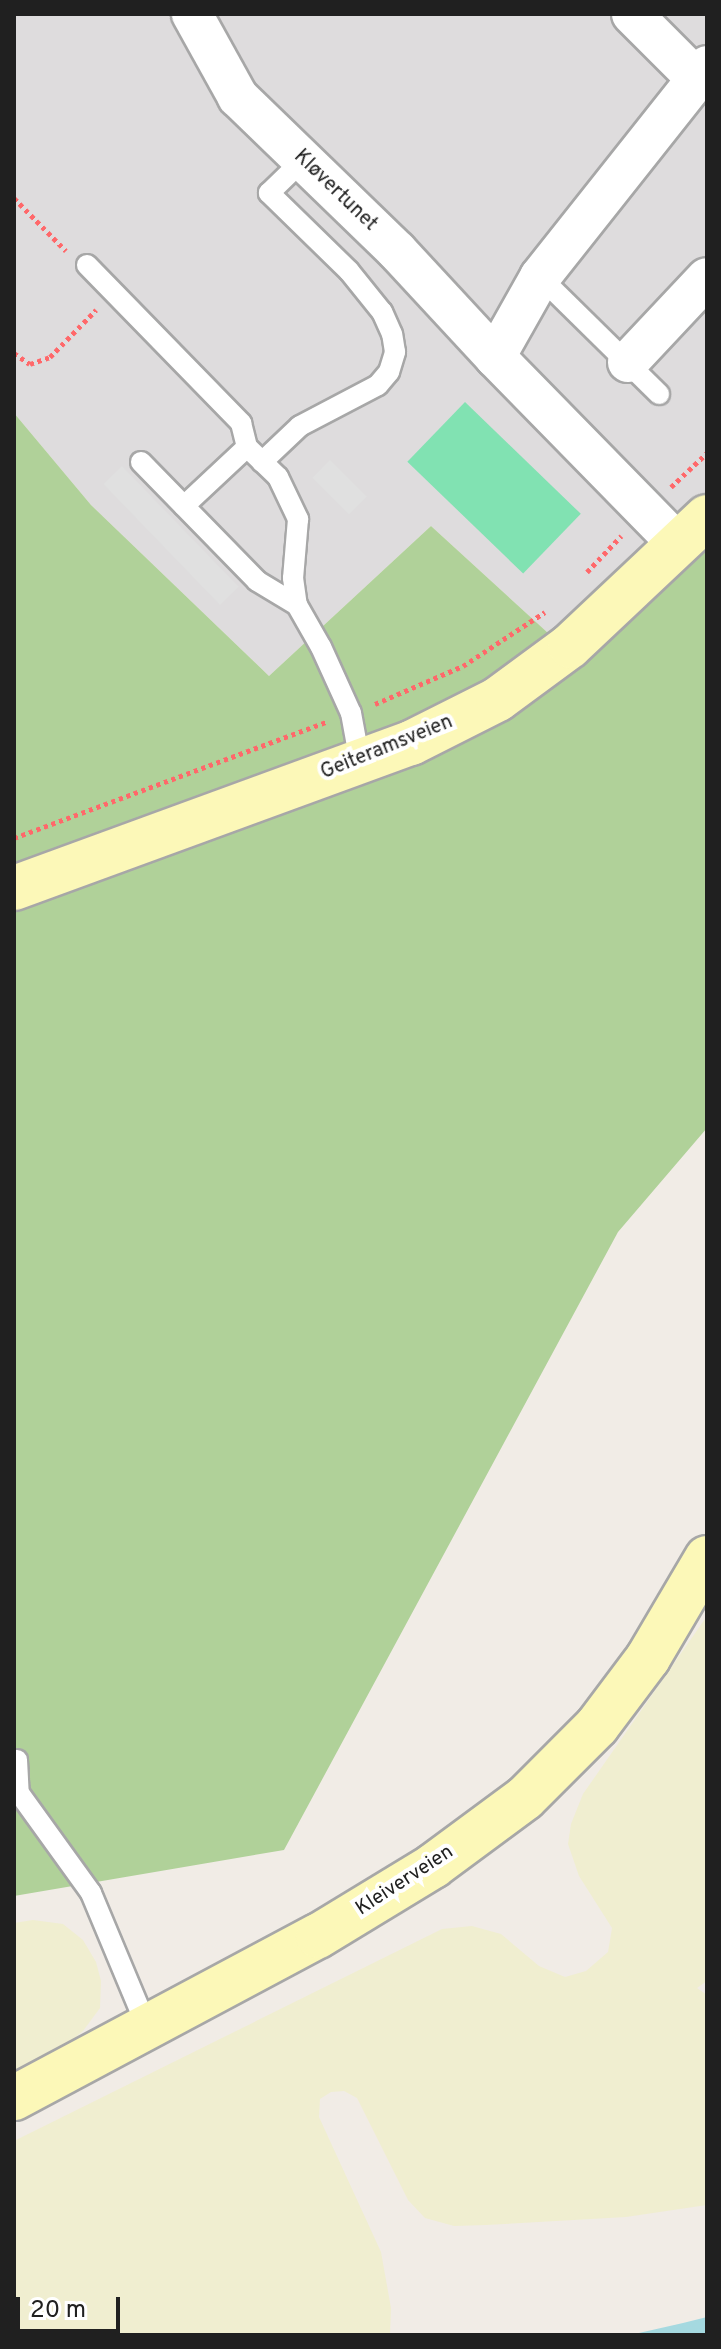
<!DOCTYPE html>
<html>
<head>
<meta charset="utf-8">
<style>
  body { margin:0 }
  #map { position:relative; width:721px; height:2349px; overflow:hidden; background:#f1ece6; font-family:Overpass,sans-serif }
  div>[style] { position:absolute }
  .residential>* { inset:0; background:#dedcdd }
  .farmland>* { inset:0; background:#f0eed0 }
  .forest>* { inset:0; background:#b0d199 }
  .pitch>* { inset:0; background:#81e2b2; transform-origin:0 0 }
  .parking>* { inset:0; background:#e0e0e0; transform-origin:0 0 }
  .water>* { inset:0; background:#a5d9e0 }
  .path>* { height:5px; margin-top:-2.5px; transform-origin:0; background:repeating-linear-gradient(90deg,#ff686a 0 4px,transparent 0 8px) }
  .roads { filter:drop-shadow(2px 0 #a7a7a7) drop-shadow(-2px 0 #a7a7a7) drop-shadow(0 2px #a7a7a7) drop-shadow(0 -2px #a7a7a7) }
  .lane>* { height:20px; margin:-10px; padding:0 10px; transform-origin:10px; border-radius:10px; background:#fff }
  .street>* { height:40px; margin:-20px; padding:0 20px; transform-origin:20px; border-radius:20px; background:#fff }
  .secondary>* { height:44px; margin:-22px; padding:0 22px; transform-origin:22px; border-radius:22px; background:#fcf8b8 }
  span { translate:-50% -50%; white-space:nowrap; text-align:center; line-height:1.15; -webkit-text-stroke:8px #fff; paint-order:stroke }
  .street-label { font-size:20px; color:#202020 }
  .frame { position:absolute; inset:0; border:16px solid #202020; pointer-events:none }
  .scale { position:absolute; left:16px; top:2297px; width:104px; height:36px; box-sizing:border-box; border:4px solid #202020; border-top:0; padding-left:10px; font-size:24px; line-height:28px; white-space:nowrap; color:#202020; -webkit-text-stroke:6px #fff; paint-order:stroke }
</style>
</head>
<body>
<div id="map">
  <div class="residential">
    <div style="clip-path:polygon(14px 14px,707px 14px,707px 532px,571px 654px,431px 526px,269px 676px,91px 505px,14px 413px)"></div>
  </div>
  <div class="farmland">
    <div style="clip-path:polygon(707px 1616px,707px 1981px,697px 1988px,707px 1995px,707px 2205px,626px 2217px,486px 2225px,454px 2226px,425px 2218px,408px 2200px,357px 2098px,344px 2091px,331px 2092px,320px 2099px,319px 2117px,381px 2252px,391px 2308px,390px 2335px,14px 2335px,14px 2141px,442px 1929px,472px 1926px,501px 1934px,539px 1966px,565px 1977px,586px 1971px,608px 1952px,612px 1928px,579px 1876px,568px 1844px,571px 1824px,583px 1794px)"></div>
    <div style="clip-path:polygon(33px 1920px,63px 1924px,83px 1940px,96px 1962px,101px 1981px,100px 2008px,83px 2031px,56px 2053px,14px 2072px,14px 1923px)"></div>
  </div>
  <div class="forest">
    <div style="clip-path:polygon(14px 413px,91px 505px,269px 676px,431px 526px,571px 654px,707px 532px,707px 1128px,618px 1232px,284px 1850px,14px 1896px)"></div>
  </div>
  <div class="pitch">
    <div style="left:465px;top:402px;width:161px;height:83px;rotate:44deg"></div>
  </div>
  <div class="parking">
    <div style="left:330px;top:460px;width:52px;height:25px;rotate:45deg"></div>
    <div style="left:122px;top:466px;width:168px;height:26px;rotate:46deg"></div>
  </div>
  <div class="water">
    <div style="clip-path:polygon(707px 2317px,707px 2335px,630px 2335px,683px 2323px)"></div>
  </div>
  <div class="path">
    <div style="left:14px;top:198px;width:74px;rotate:45.5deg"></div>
    <div style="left:14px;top:353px;width:19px;rotate:35deg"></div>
    <div style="left:30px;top:364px;width:21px;rotate:-19deg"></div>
    <div style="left:50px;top:357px;width:66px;rotate:-45.6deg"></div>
    <div style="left:671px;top:487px;width:50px;rotate:-43.4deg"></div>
    <div style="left:587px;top:572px;width:50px;rotate:-46.6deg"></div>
    <div style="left:375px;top:704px;width:96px;rotate:-23.4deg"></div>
    <div style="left:463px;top:666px;width:98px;rotate:-33.4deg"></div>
    <div style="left:14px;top:838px;width:335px;rotate:-20.4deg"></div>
  </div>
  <div class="roads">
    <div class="lane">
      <div style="left:87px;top:265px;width:221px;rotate:45.7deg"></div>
      <div style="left:241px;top:423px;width:25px;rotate:76deg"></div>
      <div style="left:540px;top:277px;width:167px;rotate:44.5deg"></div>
      <div style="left:141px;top:462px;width:166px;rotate:45.7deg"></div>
      <div style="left:257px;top:581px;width:47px;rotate:31deg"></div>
      <div style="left:297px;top:605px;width:48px;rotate:60.3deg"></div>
      <div style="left:321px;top:647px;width:72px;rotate:65.6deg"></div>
      <div style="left:351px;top:713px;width:50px;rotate:79.6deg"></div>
      <div style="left:262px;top:462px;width:52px;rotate:-43.5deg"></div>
      <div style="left:300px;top:426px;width:88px;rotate:-27.7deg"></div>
      <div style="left:378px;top:385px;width:17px;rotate:-50deg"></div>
      <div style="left:389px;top:372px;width:21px;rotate:-73deg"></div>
      <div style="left:395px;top:352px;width:18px;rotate:-99deg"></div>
      <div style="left:392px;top:334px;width:24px;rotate:-114deg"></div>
      <div style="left:382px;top:312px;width:53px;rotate:-128.8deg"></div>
      <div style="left:349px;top:271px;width:112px;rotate:-135.7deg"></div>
      <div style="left:269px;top:193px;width:47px;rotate:-44.1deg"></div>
      <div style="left:184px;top:506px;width:86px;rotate:-43.1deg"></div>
      <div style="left:247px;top:447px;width:43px;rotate:44.1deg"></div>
      <div style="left:278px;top:477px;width:47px;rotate:64.5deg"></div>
      <div style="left:298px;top:519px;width:59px;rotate:94.8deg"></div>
      <div style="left:293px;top:578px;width:27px;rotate:82deg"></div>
      <div style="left:17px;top:1760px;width:33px;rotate:87deg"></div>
      <div style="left:19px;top:1793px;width:123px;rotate:54.2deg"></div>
      <div style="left:91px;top:1893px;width:147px;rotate:67.3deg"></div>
    </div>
    <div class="street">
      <div style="left:192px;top:14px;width:95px;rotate:61deg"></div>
      <div style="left:238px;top:97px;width:221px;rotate:44.1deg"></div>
      <div style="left:397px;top:251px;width:144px;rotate:47.2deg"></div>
      <div style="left:495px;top:357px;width:262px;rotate:45.6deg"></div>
      <div style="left:632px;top:14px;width:91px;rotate:45deg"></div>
      <div style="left:495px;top:357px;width:92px;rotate:-60.6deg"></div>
      <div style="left:540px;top:277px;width:269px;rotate:-51.6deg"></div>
      <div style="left:628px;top:362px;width:115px;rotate:-46.8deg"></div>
    </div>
    <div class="secondary">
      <div style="left:14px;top:888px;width:423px;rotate:-20.1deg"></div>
      <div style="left:411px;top:743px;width:97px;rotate:-26.8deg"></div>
      <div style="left:498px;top:699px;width:89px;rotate:-36.4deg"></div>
      <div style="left:570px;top:646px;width:188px;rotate:-43.3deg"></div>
      <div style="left:14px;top:2098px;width:344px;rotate:-28.1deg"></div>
      <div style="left:318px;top:1936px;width:135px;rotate:-31.3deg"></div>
      <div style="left:433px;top:1866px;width:114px;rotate:-36.5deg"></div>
      <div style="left:525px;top:1798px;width:102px;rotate:-45deg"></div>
      <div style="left:597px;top:1726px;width:85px;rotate:-53.1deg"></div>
      <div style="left:648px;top:1658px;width:116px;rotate:-59.5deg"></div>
    </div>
  </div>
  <div class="street-label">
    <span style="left:335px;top:191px;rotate:44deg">Kløvertunet</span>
    <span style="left:387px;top:748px;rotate:-22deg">Geiteramsveien</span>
    <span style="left:405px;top:1881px;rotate:-33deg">Kleiverveien</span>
  </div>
  <div class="frame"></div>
  <div class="scale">20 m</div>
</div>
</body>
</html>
